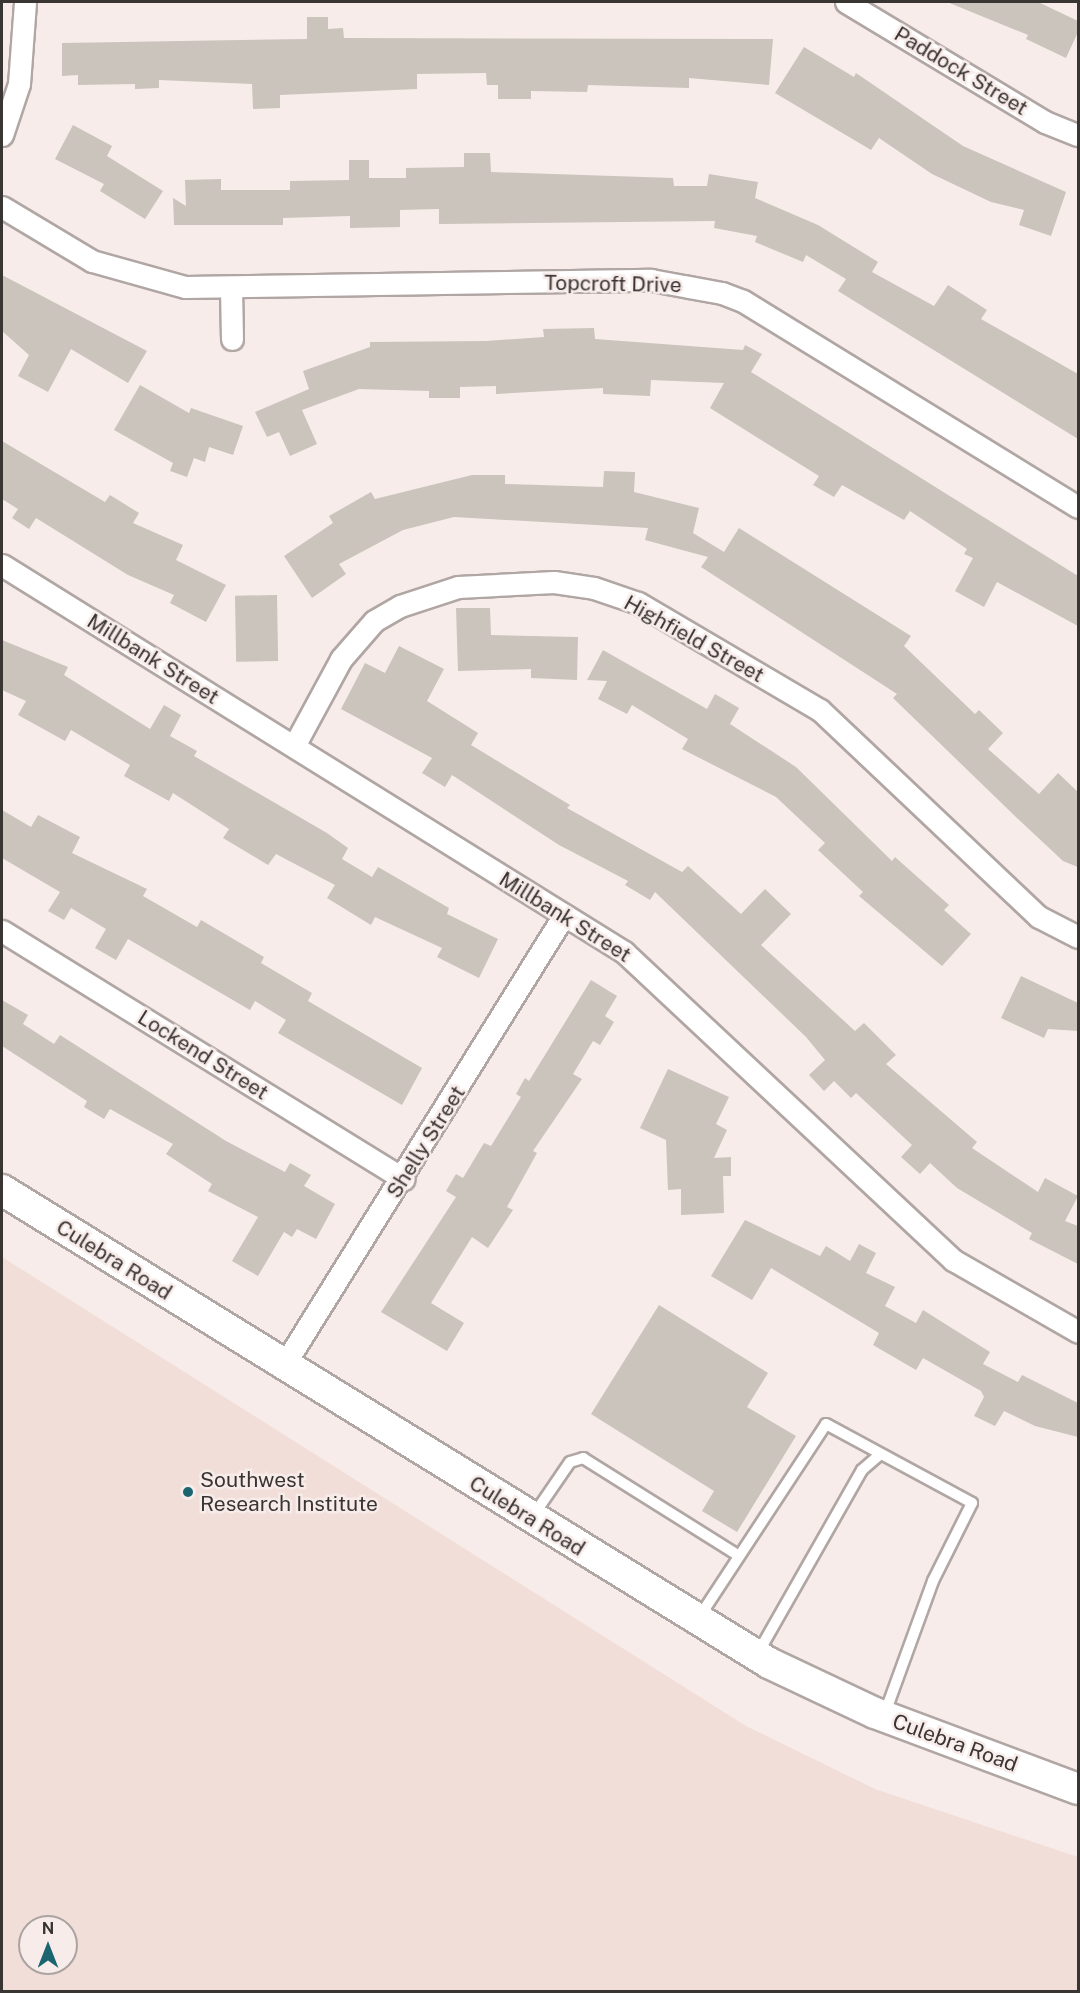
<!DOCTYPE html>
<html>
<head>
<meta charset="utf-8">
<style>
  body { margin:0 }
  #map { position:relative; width:1080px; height:1993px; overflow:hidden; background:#f7ece9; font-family:"Public Sans",sans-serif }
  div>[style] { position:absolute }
  .built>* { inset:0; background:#f1ded8 }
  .building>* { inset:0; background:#cac4bc; transform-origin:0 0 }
  .roads { filter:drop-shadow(2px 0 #b0a6a3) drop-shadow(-2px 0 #b0a6a3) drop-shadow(0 2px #b0a6a3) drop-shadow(0 -2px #b0a6a3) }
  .lane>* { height:10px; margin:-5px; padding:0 5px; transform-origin:5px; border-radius:5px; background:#fff }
  .street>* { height:21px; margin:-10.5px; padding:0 10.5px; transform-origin:10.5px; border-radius:10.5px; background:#fff }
  .secondary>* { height:30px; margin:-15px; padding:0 15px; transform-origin:15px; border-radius:15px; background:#fff }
  .dots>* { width:16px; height:16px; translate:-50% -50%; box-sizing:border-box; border:3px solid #f7ece9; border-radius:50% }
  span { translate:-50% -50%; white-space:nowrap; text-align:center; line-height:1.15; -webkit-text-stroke:5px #f7ece9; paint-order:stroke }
  .street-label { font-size:21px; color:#393533 }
  .poi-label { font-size:21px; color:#393533 }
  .left { translate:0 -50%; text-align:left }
  .frame { position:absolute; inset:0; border:3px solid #393533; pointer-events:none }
  .north { position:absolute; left:18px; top:1915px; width:60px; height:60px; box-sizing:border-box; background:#f7ece9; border:2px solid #aba3a0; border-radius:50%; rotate:0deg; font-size:16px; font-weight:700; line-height:24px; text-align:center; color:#393533 }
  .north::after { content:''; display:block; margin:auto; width:21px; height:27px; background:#1a6570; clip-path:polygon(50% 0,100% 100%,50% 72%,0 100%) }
</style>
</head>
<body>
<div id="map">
  <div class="built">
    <div style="clip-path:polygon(evenodd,2px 1257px,746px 1726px,875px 1789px,1078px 1857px,1078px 1991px,2px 1991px,2px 1257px,30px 1927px,66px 1927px,66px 1963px,30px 1963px,30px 1927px)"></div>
  </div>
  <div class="building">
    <div style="clip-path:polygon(947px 2px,1038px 2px,1078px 21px,1078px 32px,1066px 58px,1026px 39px,1028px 35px)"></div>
    <div style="clip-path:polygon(307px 17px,328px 17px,328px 29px,343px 28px,344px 38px,773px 39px,769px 85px,689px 78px,689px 88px,588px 85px,587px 92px,531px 91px,531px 99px,498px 99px,498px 85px,487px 85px,486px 73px,417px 74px,417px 89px,280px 95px,280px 108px,253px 109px,252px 84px,159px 80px,159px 88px,135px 89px,135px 84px,78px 85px,78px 75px,62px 76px,62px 43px,307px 39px)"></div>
    <div style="clip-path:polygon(804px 47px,854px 77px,856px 73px,963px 146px,1066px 192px,1051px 236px,1019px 225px,1024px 210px,991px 202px,932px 174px,879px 138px,871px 150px,775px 93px)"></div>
    <div style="clip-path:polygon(73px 125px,112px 146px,107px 156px,163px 191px,145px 219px,100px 191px,104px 184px,55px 159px)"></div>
    <div style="clip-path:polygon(464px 153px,490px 153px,491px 172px,673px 178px,674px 186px,707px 186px,709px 174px,758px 182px,755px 198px,818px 225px,878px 262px,872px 272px,934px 306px,948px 285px,987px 310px,981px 319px,1078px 374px,1078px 439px,838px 291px,846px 279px,806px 255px,803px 262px,755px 242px,757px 236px,714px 228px,715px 221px,439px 224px,439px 209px,400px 210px,400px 227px,350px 228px,350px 216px,283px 218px,283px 225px,174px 225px,173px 198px,186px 206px,185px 180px,221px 179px,221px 190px,290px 190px,290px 181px,349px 180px,349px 160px,369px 160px,369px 178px,406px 178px,406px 168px,464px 167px)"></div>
    <div style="clip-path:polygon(2px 275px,147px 351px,128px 383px,71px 349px,48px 392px,18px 376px,29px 355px,2px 331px)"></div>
    <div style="clip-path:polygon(594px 328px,595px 339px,743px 350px,745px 345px,762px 354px,751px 372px,1078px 576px,1078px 626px,997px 582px,984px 607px,955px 591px,973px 558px,964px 554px,967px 549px,910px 511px,904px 520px,842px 485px,834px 497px,813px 485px,819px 476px,710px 408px,724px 383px,651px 380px,650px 396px,603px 394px,603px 388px,496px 394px,496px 386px,460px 387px,460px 398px,429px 398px,429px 391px,359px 389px,302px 410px,317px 444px,290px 456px,279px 432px,267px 437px,255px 412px,309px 389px,303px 371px,370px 347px,370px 342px,486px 341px,544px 337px,543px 329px)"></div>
    <div style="clip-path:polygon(140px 385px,189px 413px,191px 408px,243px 426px,233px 455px,209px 447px,205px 462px,194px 458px,187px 477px,170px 471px,173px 463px,114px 430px)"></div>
    <div style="clip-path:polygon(2px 441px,105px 502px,110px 495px,139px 513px,133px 523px,183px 545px,176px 560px,226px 585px,206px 622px,170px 603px,174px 595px,128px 575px,36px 518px,29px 529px,12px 518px,18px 509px,2px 499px)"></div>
    <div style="clip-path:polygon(604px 471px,635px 472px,634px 492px,699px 508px,693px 533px,724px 552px,739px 528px,911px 636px,904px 646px,975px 714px,979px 710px,1003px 733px,988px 749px,1039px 794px,1058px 773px,1078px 792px,1078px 867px,1063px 861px,1017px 818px,893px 698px,897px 694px,701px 567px,708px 557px,645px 540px,648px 528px,454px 517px,403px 530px,339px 564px,346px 574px,312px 598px,284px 556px,333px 523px,329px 516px,371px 492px,375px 499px,472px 475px,505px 475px,505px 484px,603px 487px)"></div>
    <div style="left:277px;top:595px;width:66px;height:42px;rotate:89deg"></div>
    <div style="clip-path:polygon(456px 608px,490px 608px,491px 635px,578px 637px,577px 680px,531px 678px,531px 669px,458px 671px)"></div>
    <div style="clip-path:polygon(2px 640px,68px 667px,64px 675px,150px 729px,164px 705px,181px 715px,170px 736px,197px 751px,194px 756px,327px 833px,348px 848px,342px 859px,372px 877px,378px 867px,449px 908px,447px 914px,498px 939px,479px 978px,437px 957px,442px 948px,375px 917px,371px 925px,327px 898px,335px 885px,276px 854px,268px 865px,223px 838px,229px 829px,173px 793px,169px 801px,124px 776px,130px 765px,71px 730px,65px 741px,18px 715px,26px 701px,2px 690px)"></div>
    <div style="clip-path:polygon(399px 646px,444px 669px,427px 701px,478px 733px,471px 745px,570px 805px,567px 808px,682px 872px,688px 866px,741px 914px,765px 889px,791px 914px,761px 945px,855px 1031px,864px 1023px,896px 1055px,886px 1064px,977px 1142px,972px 1148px,1038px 1192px,1045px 1178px,1078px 1196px,1065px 1221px,1078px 1226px,1078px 1264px,1029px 1239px,1032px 1233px,957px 1188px,930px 1163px,920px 1174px,901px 1157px,912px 1145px,856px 1093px,851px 1098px,834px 1081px,824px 1091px,809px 1075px,825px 1060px,806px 1037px,655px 892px,650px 900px,625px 885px,628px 881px,559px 845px,452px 775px,445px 787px,422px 773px,432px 758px,341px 709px,365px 663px,385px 673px)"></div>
    <div style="clip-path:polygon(603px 650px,707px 709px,715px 694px,739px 708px,730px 724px,796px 767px,892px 861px,895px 857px,949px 905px,944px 910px,971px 934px,942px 966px,859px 896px,863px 892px,818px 850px,825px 843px,776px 797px,682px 749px,688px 739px,632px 705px,627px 714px,598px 699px,607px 681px,587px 680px)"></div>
    <div style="clip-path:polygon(2px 810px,31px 827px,38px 815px,80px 837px,72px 853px,147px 889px,143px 896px,197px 927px,201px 920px,264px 957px,261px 963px,312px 993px,308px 1001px,422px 1068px,402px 1105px,278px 1033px,286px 1020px,255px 1001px,250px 1010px,128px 939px,116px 960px,95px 948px,106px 929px,71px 908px,64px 920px,48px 911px,60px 892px,2px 858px)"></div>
    <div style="clip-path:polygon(1021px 976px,1078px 1003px,1078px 1031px,1048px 1029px,1044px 1038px,1001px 1018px)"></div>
    <div style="clip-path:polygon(591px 980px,617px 996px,605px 1016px,614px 1022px,600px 1045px,593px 1041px,573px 1074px,582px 1079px,533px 1151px,537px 1153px,507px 1207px,513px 1210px,488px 1248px,472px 1237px,431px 1303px,464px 1323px,447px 1351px,381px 1312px,456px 1197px,446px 1191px,456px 1174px,463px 1178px,484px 1143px,491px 1146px,521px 1097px,516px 1094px,525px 1078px,529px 1081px)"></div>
    <div style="clip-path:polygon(2px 1000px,28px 1015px,23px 1024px,54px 1044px,60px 1035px,226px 1141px,285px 1172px,290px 1163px,311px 1175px,304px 1186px,335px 1204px,316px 1239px,297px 1229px,292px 1237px,284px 1232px,258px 1276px,232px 1261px,258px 1217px,208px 1191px,212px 1184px,166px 1154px,173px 1144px,110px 1109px,104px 1119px,84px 1107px,87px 1101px,2px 1046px)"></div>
    <div style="clip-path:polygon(668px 1069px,729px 1097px,716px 1124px,727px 1130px,714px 1158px,731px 1157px,731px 1176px,723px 1176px,724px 1213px,681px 1215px,681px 1189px,668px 1190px,666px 1140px,640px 1128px)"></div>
    <div style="clip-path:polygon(745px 1220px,820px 1256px,826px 1246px,850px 1261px,859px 1244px,876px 1253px,866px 1273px,895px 1287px,885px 1306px,916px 1323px,923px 1310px,990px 1352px,983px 1364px,1018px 1382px,1022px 1375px,1078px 1403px,1078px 1437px,1035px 1426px,1004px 1411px,995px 1426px,974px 1416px,984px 1397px,981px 1391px,923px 1358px,916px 1370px,873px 1345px,879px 1333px,771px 1268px,752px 1300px,711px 1276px)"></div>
    <div style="clip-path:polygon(659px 1305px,768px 1373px,747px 1407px,796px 1436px,737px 1532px,702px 1511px,714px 1491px,591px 1414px)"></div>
  </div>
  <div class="roads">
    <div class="lane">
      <div style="left:533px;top:1516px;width:65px;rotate:-55.6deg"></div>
      <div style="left:570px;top:1462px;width:14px;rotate:-17deg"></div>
      <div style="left:583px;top:1458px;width:184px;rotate:32.1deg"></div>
      <div style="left:698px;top:1619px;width:233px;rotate:-56.7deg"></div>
      <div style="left:826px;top:1424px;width:166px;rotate:28.4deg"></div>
      <div style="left:972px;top:1503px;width:87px;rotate:116.6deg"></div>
      <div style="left:933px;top:1581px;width:140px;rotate:110deg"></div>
      <div style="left:758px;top:1653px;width:210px;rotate:-60.4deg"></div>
      <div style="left:862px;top:1470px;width:23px;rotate:-41deg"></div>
    </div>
    <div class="street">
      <div style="left:846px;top:2px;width:232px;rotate:31.1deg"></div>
      <div style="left:1045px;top:122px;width:35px;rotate:22deg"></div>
      <div style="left:2px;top:135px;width:54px;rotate:-71.6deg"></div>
      <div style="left:19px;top:84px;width:82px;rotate:-85.8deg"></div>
      <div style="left:2px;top:207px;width:105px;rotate:31deg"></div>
      <div style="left:92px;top:261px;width:97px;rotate:15.6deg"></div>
      <div style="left:185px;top:287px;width:466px;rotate:-0.9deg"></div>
      <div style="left:651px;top:280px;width:72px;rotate:10.4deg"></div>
      <div style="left:722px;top:293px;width:22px;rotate:21deg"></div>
      <div style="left:743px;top:301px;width:393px;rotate:31.6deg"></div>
      <div style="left:231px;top:287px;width:52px;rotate:88.9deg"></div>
      <div style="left:2px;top:565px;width:733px;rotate:31.89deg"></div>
      <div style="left:624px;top:952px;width:451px;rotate:43.1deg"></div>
      <div style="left:953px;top:1260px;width:144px;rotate:29.9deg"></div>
      <div style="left:294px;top:746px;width:99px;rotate:-61.6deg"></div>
      <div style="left:341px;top:659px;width:50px;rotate:-49deg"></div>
      <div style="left:374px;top:621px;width:30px;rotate:-30deg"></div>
      <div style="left:400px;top:606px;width:61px;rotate:-18.1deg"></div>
      <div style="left:458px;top:587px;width:96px;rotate:-3deg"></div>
      <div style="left:554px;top:582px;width:40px;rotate:8.5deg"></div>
      <div style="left:594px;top:588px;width:46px;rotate:18.8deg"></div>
      <div style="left:638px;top:603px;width:211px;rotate:30.5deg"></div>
      <div style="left:820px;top:710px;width:301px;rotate:43.4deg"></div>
      <div style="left:1039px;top:917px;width:44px;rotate:27.1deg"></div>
      <div style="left:2px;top:931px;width:472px;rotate:31.7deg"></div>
      <div style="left:284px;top:1365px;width:530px;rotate:-58.11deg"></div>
    </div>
    <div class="secondary">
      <div style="left:2px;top:1190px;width:901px;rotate:31.66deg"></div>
      <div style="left:769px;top:1663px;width:117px;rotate:25.3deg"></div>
      <div style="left:875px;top:1713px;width:217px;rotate:20.5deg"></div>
    </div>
  </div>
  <div class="dots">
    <div style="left:188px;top:1492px;background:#1a6570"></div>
  </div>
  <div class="street-label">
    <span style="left:961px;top:71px;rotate:31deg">Paddock Street</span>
    <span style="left:613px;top:284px;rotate:1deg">Topcroft Drive</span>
    <span style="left:694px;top:639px;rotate:29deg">Highfield Street</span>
    <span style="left:153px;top:659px;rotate:32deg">Millbank Street</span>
    <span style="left:565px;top:917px;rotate:32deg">Millbank Street</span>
    <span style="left:203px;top:1055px;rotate:32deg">Lockend Street</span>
    <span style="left:426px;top:1142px;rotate:-58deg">Shelly Street</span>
    <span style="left:114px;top:1260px;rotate:32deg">Culebra Road</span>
    <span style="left:527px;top:1516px;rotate:32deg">Culebra Road</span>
    <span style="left:955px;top:1743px;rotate:20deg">Culebra Road</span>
  </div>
  <div class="poi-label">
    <span class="left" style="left:200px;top:1492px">Southwest<br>Research Institute</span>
  </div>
  <div class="frame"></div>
  <div class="north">N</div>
</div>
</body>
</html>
